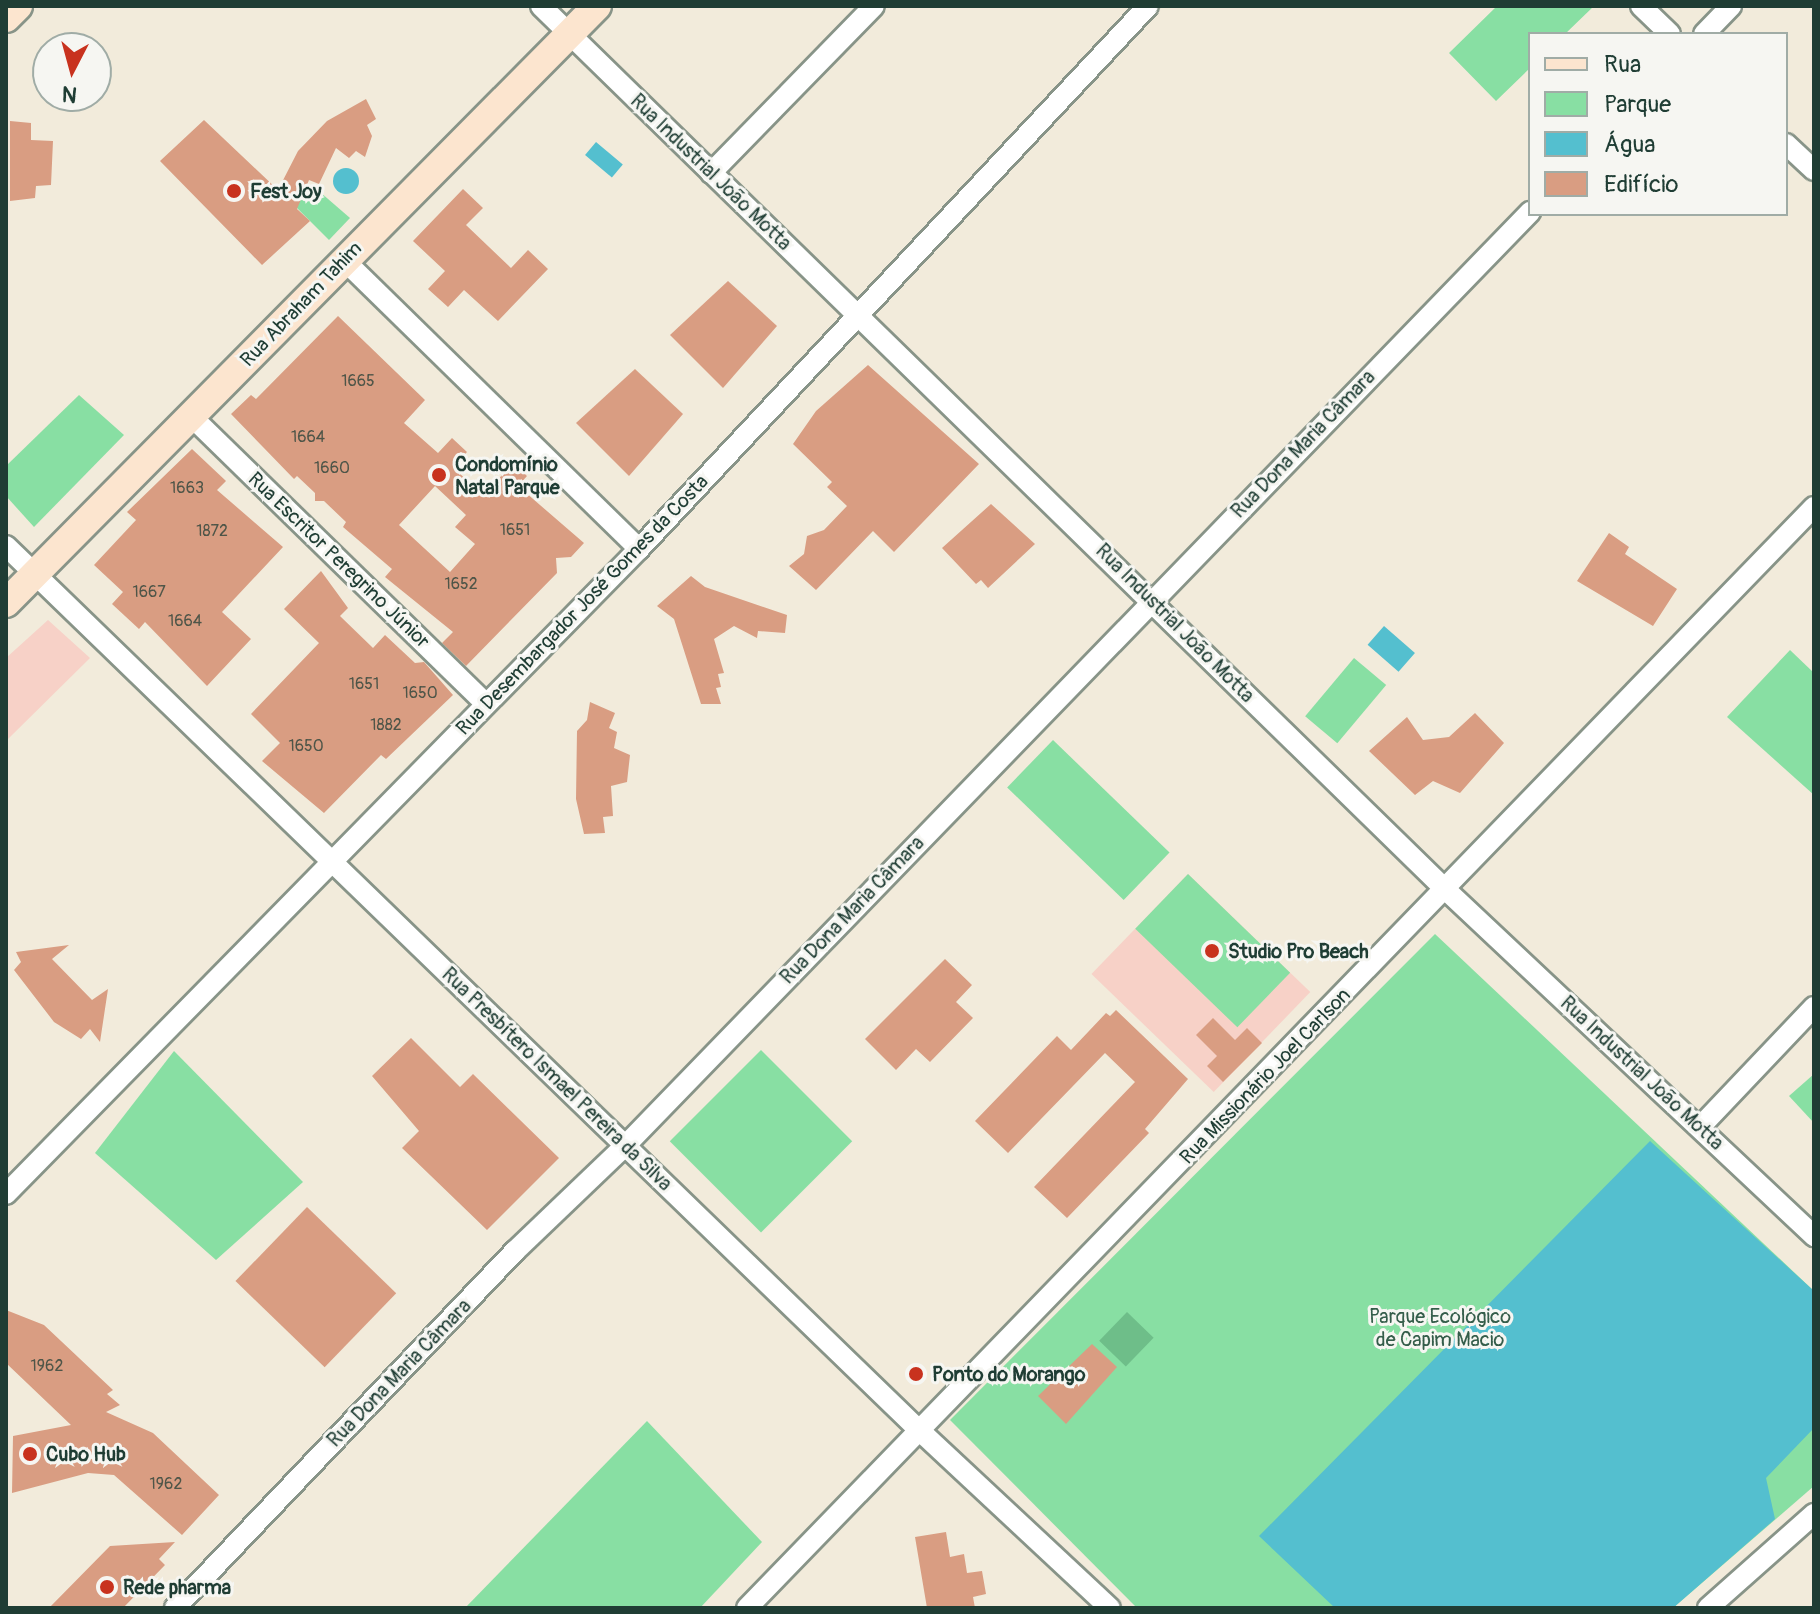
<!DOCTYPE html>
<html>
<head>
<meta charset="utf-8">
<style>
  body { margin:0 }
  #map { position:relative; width:1820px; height:1614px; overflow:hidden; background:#f2ebdb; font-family:Pangolin,sans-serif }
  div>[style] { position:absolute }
  .built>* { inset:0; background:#f7d1c7; transform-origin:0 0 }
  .green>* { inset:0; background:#88dfa3; transform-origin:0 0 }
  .forest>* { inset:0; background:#6ebe89; transform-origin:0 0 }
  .water>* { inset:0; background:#54bfcf; transform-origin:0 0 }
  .round { border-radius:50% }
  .building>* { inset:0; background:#d99d82; transform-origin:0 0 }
  .roads { filter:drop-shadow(2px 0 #889488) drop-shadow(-2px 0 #889488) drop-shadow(0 2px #889488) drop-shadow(0 -2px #889488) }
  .street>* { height:20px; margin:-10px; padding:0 10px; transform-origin:10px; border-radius:10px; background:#fff }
  .secondary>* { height:28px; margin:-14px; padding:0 14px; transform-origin:14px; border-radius:14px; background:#fce5cf }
  .dots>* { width:22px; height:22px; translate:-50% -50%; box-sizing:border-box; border:4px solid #f6f6f2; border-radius:50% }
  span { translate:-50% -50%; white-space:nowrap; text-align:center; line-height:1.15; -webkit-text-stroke:6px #f6f6f2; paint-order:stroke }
  .number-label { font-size:16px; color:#4e5548 }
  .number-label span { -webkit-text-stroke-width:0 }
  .street-label { font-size:20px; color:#1f3d34 }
  .poi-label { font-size:20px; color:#1f3d34; font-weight:700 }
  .left { translate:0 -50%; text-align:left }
  .park-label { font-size:20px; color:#345d4a }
  .frame { position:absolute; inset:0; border:8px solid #1f3d34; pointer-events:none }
  .legend { position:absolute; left:1528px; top:32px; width:260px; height:184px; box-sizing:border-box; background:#f6f6f2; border:2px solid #a0aca6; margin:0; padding:10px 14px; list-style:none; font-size:24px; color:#1f3d34 }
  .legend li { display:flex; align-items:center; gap:16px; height:40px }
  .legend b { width:40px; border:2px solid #a0aca6 }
  .north { position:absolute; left:32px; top:32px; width:80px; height:80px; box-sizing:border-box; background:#f6f6f2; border:2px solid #a0aca6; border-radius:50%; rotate:186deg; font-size:22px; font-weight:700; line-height:32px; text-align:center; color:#1f3d34 }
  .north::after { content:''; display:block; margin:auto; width:28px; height:36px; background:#c8321e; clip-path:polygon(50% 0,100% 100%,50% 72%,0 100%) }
</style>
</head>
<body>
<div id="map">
  <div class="built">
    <div style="clip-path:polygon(48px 620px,90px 658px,6px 741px,6px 658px)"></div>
    <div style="left:1188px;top:874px;width:170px;height:139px;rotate:44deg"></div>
  </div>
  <div class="green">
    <div style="clip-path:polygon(1497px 6px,1594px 6px,1565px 34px,1530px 34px,1530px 68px,1496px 101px,1449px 53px)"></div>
    <div style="clip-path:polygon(313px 186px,350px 218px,329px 240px,293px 204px)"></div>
    <div style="clip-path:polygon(79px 395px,124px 435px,34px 527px,6px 496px,6px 466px)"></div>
    <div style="clip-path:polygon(1790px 650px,1814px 673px,1814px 795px,1727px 717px)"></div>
    <div style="left:1354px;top:658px;width:42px;height:76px;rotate:40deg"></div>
    <div style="left:1053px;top:740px;width:162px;height:66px;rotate:44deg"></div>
    <div style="left:1188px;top:874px;width:142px;height:76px;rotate:44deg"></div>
    <div style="clip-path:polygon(1435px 934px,1814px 1291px,1814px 1486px,1673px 1608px,1137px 1608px,950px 1420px)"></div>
    <div style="left:761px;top:1050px;width:129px;height:129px;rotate:45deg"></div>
    <div style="clip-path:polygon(174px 1051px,303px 1182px,216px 1260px,95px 1153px)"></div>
    <div style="clip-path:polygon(1814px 1074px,1814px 1123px,1789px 1096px)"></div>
    <div style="clip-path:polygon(647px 1421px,762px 1542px,700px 1608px,465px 1608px)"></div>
  </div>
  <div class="forest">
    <div style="left:1127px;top:1312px;width:37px;height:40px;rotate:44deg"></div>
  </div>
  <div class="water">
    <div style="left:596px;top:142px;width:35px;height:17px;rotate:40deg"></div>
    <div class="round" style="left:333px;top:168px;width:26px;height:26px"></div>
    <div style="left:1384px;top:626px;width:41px;height:25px;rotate:41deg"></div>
    <div style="clip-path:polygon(1650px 1141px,1814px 1291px,1814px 1428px,1766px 1478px,1775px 1519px,1673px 1608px,1335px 1608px,1259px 1536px)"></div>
  </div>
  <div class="building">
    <div style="clip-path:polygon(366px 99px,376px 119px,367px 125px,372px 136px,365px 157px,356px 151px,349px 158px,336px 148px,319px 184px,309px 180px,297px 209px,310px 221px,262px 265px,160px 161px,204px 120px,278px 190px,298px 151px,327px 121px)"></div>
    <div style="clip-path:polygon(10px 121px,31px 123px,31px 140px,53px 141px,51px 185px,36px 186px,35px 198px,10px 201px)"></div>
    <div style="clip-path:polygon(463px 189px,483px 208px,466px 225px,511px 268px,528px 250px,548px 269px,498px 321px,464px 290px,448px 307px,428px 289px,445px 271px,413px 241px)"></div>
    <div style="clip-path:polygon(728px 281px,777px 326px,723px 388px,670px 335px)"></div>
    <div style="clip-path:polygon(evenodd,338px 316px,425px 400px,404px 423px,438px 453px,452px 438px,467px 452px,453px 467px,483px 496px,513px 463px,527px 476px,518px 486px,584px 543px,571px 557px,556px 558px,557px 573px,466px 666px,442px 643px,453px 632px,385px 577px,392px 569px,343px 527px,346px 522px,324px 501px,315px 501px,315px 493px,297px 476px,294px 479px,231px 414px,251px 395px,256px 399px,338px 316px,435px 486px,466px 515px,455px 527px,475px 544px,450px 572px,399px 525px,435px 486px)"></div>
    <div style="clip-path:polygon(868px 365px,979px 464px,894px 552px,873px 531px,816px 590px,789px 566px,804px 554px,807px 536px,824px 530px,847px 506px,827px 487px,832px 482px,793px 444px,816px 411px)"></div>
    <div style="clip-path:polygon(635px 369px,683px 414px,629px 476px,576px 423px)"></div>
    <div style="clip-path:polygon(192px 449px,226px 481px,217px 490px,283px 547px,222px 612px,251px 639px,207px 686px,145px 622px,139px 629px,112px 604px,123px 592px,94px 565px,136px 520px,127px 512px)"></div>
    <div style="clip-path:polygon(991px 504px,1035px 544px,988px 588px,981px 580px,976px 584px,942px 548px)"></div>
    <div style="clip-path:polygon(1609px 533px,1629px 547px,1625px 554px,1677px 589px,1653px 626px,1577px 581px)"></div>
    <div style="clip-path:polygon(321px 571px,348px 608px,340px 616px,373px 648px,385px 635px,415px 663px,424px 662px,453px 695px,386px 759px,381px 755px,324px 813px,262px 761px,280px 743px,251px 714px,319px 643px,284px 609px)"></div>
    <div style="clip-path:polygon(691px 576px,705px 587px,787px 615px,785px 633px,758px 631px,757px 638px,734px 626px,714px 639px,724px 673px,718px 674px,721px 687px,716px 688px,721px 704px,701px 704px,674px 619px,657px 606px)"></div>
    <div style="clip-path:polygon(590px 702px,615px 713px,609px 728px,617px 732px,614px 748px,630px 755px,627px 782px,611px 786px,613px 816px,603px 817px,605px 833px,584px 834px,576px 799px,577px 731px,587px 720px)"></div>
    <div style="clip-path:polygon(1475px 713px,1504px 743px,1460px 793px,1433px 781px,1415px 795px,1369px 751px,1407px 717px,1423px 740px,1449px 737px)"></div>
    <div style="clip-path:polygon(69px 945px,52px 959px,92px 1000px,108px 989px,100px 1042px,90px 1029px,81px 1039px,54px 1022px,14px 970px,21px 962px,16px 952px)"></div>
    <div style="clip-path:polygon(945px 959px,972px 985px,956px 1002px,973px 1018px,930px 1062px,916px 1049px,896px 1070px,865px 1039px)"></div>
    <div style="clip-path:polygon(1116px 1010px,1188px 1079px,1145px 1129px,1149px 1133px,1067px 1218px,1034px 1187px,1135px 1082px,1105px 1053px,1008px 1153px,975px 1121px,1057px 1036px,1071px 1050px,1106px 1013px,1110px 1016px)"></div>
    <div style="clip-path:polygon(1213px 1018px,1235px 1040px,1247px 1028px,1262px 1043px,1223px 1082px,1207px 1066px,1217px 1056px,1196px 1035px)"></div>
    <div style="clip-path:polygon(411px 1038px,460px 1087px,473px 1074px,559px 1158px,487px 1230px,402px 1148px,419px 1131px,372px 1076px)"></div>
    <div style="left:307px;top:1207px;width:124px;height:103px;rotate:44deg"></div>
    <div style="clip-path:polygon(6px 1310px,44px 1325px,113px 1390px,107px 1394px,120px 1405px,106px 1412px,153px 1433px,219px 1495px,182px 1535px,114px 1475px,88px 1473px,12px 1493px,13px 1436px,71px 1425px,6px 1363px)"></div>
    <div style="clip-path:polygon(1092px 1344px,1117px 1367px,1066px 1424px,1038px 1396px)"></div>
    <div style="clip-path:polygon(946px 1532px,950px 1557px,964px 1554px,967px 1573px,982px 1571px,986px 1594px,973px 1597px,975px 1608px,927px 1608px,915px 1537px)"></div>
    <div style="clip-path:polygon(175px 1542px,159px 1559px,165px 1565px,123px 1608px,49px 1608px,110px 1546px)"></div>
  </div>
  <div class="roads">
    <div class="street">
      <div style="left:541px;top:6px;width:1264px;rotate:44.33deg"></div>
      <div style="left:1445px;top:889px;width:507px;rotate:43.24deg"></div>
      <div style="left:1641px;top:6px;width:40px;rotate:44deg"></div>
      <div style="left:1704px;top:34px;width:39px;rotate:-46deg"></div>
      <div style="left:1786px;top:144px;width:38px;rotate:43deg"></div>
      <div style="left:711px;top:173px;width:233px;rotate:-45.7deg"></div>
      <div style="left:344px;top:260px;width:413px;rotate:44.4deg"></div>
      <div style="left:191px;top:416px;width:412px;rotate:44.3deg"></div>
      <div style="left:6px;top:546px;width:1271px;rotate:44.08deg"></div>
      <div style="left:919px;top:1430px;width:261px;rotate:43deg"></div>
      <div style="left:1701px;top:1126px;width:164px;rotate:-46.5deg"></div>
      <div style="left:6px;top:1194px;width:904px;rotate:-45.54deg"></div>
      <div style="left:639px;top:549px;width:744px;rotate:-46.85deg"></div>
      <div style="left:175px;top:1608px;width:493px;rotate:-46.4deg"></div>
      <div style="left:515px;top:1251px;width:152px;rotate:-43.7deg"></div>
      <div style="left:625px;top:1146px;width:1301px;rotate:-45.9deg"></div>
      <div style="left:747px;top:1608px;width:1533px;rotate:-45.9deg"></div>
      <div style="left:1708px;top:1608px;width:142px;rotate:-41.6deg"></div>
    </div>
    <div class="secondary">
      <div style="left:6px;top:18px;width:17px;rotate:-45deg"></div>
      <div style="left:6px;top:603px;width:840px;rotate:-45.29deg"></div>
    </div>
  </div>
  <div class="dots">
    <div style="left:234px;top:191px;background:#c8321e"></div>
    <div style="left:439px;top:475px;background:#c8321e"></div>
    <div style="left:1212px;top:951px;background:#c8321e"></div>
    <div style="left:916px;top:1374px;background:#c8321e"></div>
    <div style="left:30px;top:1454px;background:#c8321e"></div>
    <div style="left:107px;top:1587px;background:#c8321e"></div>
  </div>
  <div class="number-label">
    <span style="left:358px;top:381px">1665</span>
    <span style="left:308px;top:437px">1664</span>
    <span style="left:332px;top:468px">1660</span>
    <span style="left:187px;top:488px">1663</span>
    <span style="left:515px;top:530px">1651</span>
    <span style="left:212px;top:531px">1872</span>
    <span style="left:461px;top:584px">1652</span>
    <span style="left:149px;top:592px">1667</span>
    <span style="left:185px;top:621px">1664</span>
    <span style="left:364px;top:684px">1651</span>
    <span style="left:420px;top:693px">1650</span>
    <span style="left:386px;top:725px">1882</span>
    <span style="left:306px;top:746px">1650</span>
    <span style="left:47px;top:1366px">1962</span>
    <span style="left:166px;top:1484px">1962</span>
  </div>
  <div class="street-label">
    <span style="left:711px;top:172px;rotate:44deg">Rua Industrial João Motta</span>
    <span style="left:301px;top:304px;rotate:-46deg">Rua Abraham Tahim</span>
    <span style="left:1303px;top:444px;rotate:-46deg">Rua Dona Maria Câmara</span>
    <span style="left:339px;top:560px;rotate:44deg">Rua Escritor Peregrino Júnior</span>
    <span style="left:582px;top:605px;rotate:-46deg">Rua Desembargador José Gomes da Costa</span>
    <span style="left:1175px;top:623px;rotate:45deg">Rua Industrial João Motta</span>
    <span style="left:852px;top:910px;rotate:-46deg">Rua Dona Maria Câmara</span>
    <span style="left:1642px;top:1073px;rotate:43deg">Rua Industrial João Motta</span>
    <span style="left:1265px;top:1076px;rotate:-46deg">Rua Missionário Joel Carlson</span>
    <span style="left:557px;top:1079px;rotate:44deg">Rua Presbítero Ismael Pereira da Silva</span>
    <span style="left:399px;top:1373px;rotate:-46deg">Rua Dona Maria Câmara</span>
  </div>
  <div class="poi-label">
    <span class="left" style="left:250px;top:191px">Fest Joy</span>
    <span class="left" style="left:455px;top:476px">Condomínio<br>Natal Parque</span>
    <span class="left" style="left:1228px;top:951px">Studio Pro Beach</span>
    <span class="left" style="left:932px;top:1374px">Ponto do Morango</span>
    <span class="left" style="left:46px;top:1454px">Cubo Hub</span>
    <span class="left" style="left:123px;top:1587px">Rede pharma</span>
  </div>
  <div class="park-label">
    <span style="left:1440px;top:1328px">Parque Ecológico<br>de Capim Macio</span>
  </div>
  <div class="frame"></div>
  <ul class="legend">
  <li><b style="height:10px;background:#fce5cf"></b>Rua</li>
  <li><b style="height:22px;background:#88dfa3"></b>Parque</li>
  <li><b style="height:22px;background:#54bfcf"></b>Água</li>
  <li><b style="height:22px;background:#d99d82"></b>Edifício</li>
  </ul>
  <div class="north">N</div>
</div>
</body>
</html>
